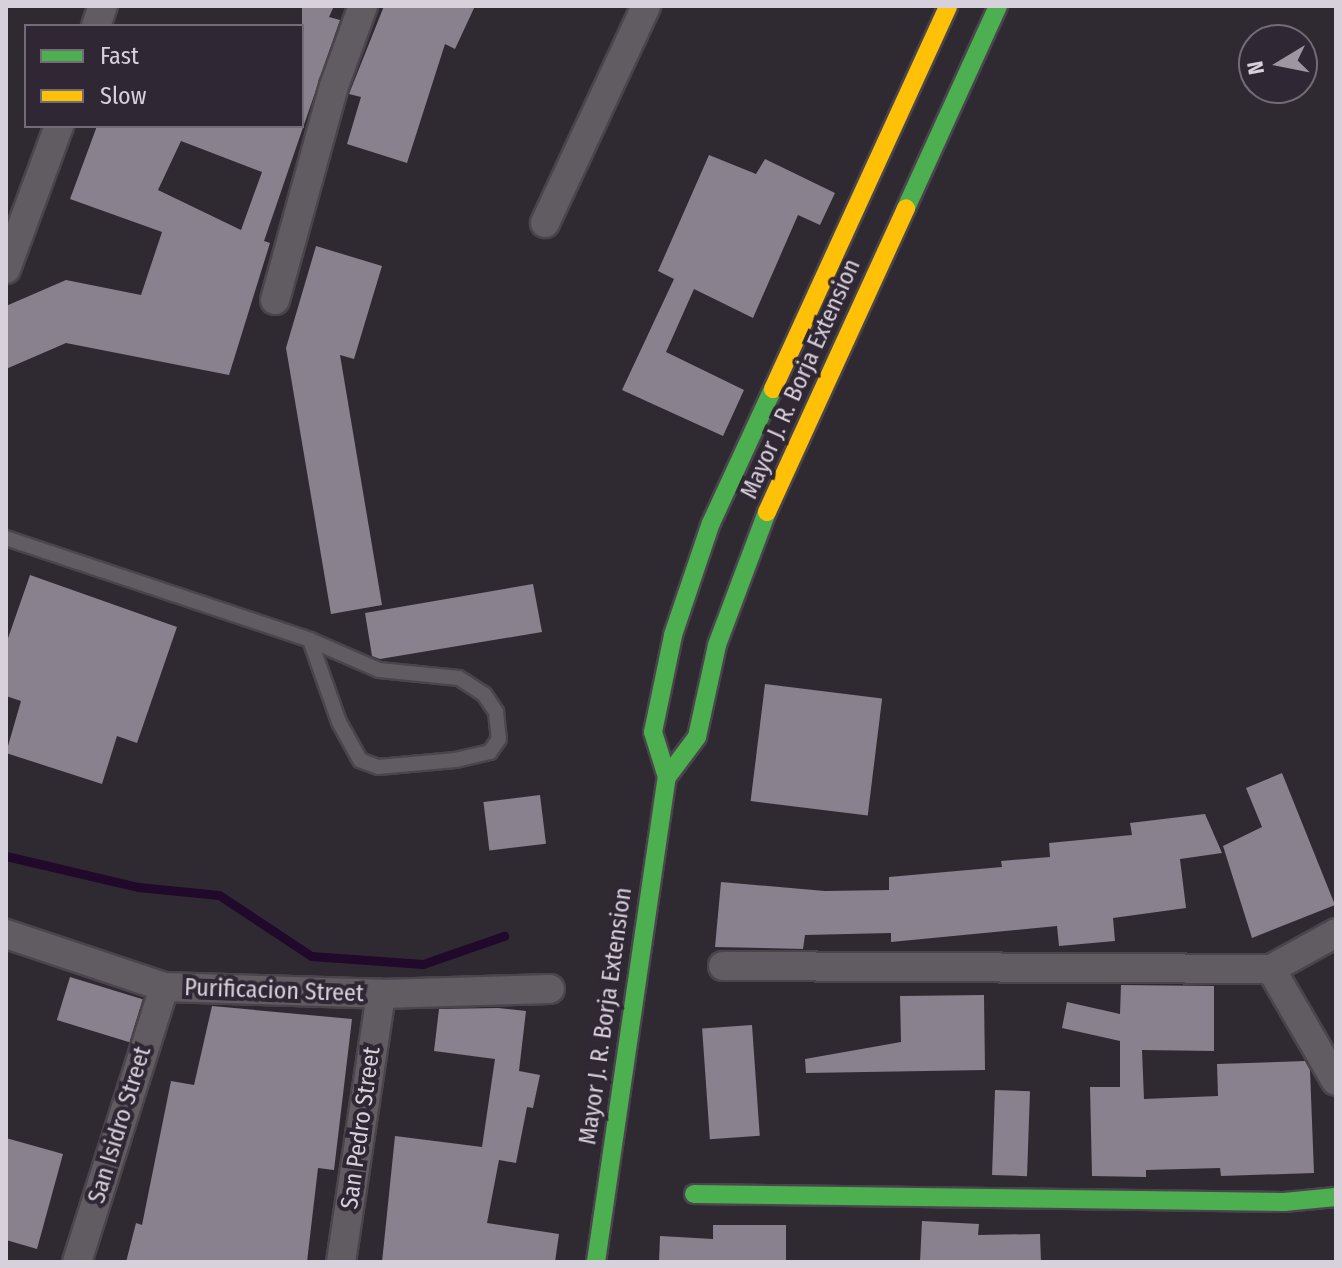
<!DOCTYPE html>
<html>
<head>
<meta charset="utf-8">
<style>
  body { margin:0 }
  #map { position:relative; width:1342px; height:1268px; overflow:hidden; background:#2f2a32; font-family:"Fira Sans Condensed",sans-serif }
  div>[style] { position:absolute }
  .stream>* { height:9px; margin:-4.5px; padding:0 4.5px; transform-origin:4.5px; border-radius:4.5px; background:#20092b }
  .building>* { inset:0; background:#89818d; transform-origin:0 0 }
  .roads { filter:drop-shadow(2px 0 #4a454c) drop-shadow(-2px 0 #4a454c) drop-shadow(0 2px #4a454c) drop-shadow(0 -2px #4a454c) }
  .lane>* { height:14px; margin:-7px; padding:0 7px; transform-origin:7px; border-radius:7px; background:#605c62 }
  .street>* { height:28px; margin:-14px; padding:0 14px; transform-origin:14px; border-radius:14px; background:#605c62 }
  .fast>* { height:18px; margin:-9px; padding:0 9px; transform-origin:9px; border-radius:9px; background:#4caf50 }
  .slow>* { height:18px; margin:-9px; padding:0 9px; transform-origin:9px; border-radius:9px; background:#ffc107 }
  span { translate:-50% -50%; white-space:nowrap; text-align:center; line-height:1.15; -webkit-text-stroke:8px #302735; paint-order:stroke }
  .street-label { font-size:24px; color:#d7d1db }
  .frame { position:absolute; inset:0; border:8px solid #d7d1db; pointer-events:none }
  .legend { position:absolute; left:24px; top:24px; width:280px; height:104px; box-sizing:border-box; background:#302735; border:2px solid #736b77; margin:0; padding:10px 14px; list-style:none; font-size:24px; color:#d7d1db }
  .legend li { display:flex; align-items:center; gap:16px; height:40px }
  .legend b { width:40px; border:2px solid #736b77 }
  .north { position:absolute; left:1238px; top:24px; width:80px; height:80px; box-sizing:border-box; background:#302735; border:2px solid #736b77; border-radius:50%; rotate:260deg; font-size:22px; font-weight:700; line-height:32px; text-align:center; color:#d7d1db }
  .north::after { content:''; display:block; margin:auto; width:28px; height:36px; background:#9c97a0; clip-path:polygon(50% 0,100% 100%,50% 72%,0 100%) }
</style>
</head>
<body>
<div id="map">
  <div class="stream">
    <div style="left:6px;top:856px;width:136px;rotate:13.2deg"></div>
    <div style="left:138px;top:887px;width:81px;rotate:5.6deg"></div>
    <div style="left:219px;top:895px;width:110px;rotate:33.5deg"></div>
    <div style="left:311px;top:956px;width:112px;rotate:4.1deg"></div>
    <div style="left:423px;top:964px;width:86px;rotate:-19.1deg"></div>
  </div>
  <div class="building">
    <div style="clip-path:polygon(evenodd,302px 6px,334px 6px,329px 17px,340px 20px,264px 241px,270px 243px,229px 375px,66px 343px,6px 369px,6px 306px,66px 280px,141px 295px,162px 232px,70px 199px,97px 126px,302px 126px,302px 6px,181px 141px,262px 172px,241px 230px,158px 190px,181px 141px)"></div>
    <div style="clip-path:polygon(384px 6px,475px 6px,455px 49px,445px 44px,407px 163px,347px 144px,361px 97px,349px 94px)"></div>
    <div style="clip-path:polygon(709px 155px,756px 174px,765px 159px,835px 193px,820px 225px,798px 215px,753px 318px,694px 289px,666px 352px,744px 390px,723px 436px,622px 390px,674px 279px,658px 271px)"></div>
    <div style="clip-path:polygon(316px 246px,382px 266px,354px 359px,340px 355px,382px 605px,331px 614px,286px 348px)"></div>
    <div style="clip-path:polygon(30px 575px,177px 627px,137px 743px,117px 736px,102px 784px,6px 753px,21px 701px,6px 696px,6px 644px)"></div>
    <div style="clip-path:polygon(533px 584px,542px 632px,380px 659px,372px 656px,365px 613px)"></div>
    <div style="left:765px;top:684px;width:118px;height:118px;rotate:7deg"></div>
    <div style="clip-path:polygon(1282px 773px,1335px 905px,1252px 938px,1223px 846px,1262px 827px,1246px 788px)"></div>
    <div style="left:540px;top:795px;width:49px;height:57px;rotate:83deg"></div>
    <div style="clip-path:polygon(1205px 814px,1222px 853px,1180px 859px,1186px 908px,1113px 918px,1115px 941px,1059px 946px,1057px 926px,891px 942px,891px 933px,805px 935px,803px 949px,715px 947px,721px 882px,825px 891px,889px 890px,889px 877px,1002px 867px,1001px 861px,1050px 857px,1049px 843px,1132px 835px,1130px 823px)"></div>
    <div style="left:70px;top:977px;width:76px;height:45px;rotate:17deg"></div>
    <div style="clip-path:polygon(1121px 985px,1214px 986px,1214px 1051px,1142px 1050px,1144px 1099px,1218px 1096px,1217px 1064px,1305px 1061px,1310px 1070px,1314px 1173px,1221px 1176px,1220px 1168px,1146px 1170px,1146px 1177px,1092px 1176px,1090px 1087px,1120px 1087px,1120px 1041px,1062px 1028px,1067px 1002px,1120px 1014px)"></div>
    <div style="clip-path:polygon(984px 995px,985px 1070px,806px 1073px,805px 1059px,901px 1042px,900px 996px)"></div>
    <div style="clip-path:polygon(212px 1006px,352px 1019px,334px 1170px,318px 1168px,307px 1262px,126px 1262px,136px 1223px,142px 1225px,171px 1081px,194px 1085px)"></div>
    <div style="clip-path:polygon(498px 1008px,526px 1011px,519px 1071px,540px 1075px,533px 1108px,527px 1107px,516px 1163px,499px 1160px,487px 1223px,559px 1234px,555px 1262px,382px 1262px,395px 1136px,482px 1147px,495px 1059px,434px 1051px,439px 1009px)"></div>
    <div style="left:752px;top:1025px;width:111px;height:50px;rotate:86deg"></div>
    <div style="left:995px;top:1090px;width:35px;height:85px;rotate:2deg"></div>
    <div style="clip-path:polygon(6px 1138px,63px 1154px,37px 1249px,6px 1240px)"></div>
    <div style="clip-path:polygon(922px 1221px,979px 1224px,978px 1235px,1040px 1234px,1041px 1262px,920px 1262px)"></div>
    <div style="clip-path:polygon(713px 1225px,786px 1225px,786px 1262px,659px 1262px,660px 1236px,713px 1239px)"></div>
  </div>
  <div class="roads">
    <div class="lane">
      <div style="left:6px;top:538px;width:321px;rotate:18.5deg"></div>
      <div style="left:310px;top:640px;width:75px;rotate:23.5deg"></div>
      <div style="left:379px;top:670px;width:80px;rotate:5.7deg"></div>
      <div style="left:459px;top:678px;width:30px;rotate:33deg"></div>
      <div style="left:484px;top:694px;width:22px;rotate:56deg"></div>
      <div style="left:496px;top:712px;width:27px;rotate:84deg"></div>
      <div style="left:499px;top:739px;width:16px;rotate:125deg"></div>
      <div style="left:490px;top:752px;width:36px;rotate:167deg"></div>
      <div style="left:455px;top:760px;width:77px;rotate:174.8deg"></div>
      <div style="left:378px;top:767px;width:19px;rotate:-159deg"></div>
      <div style="left:360px;top:760px;width:43px;rotate:-118.9deg"></div>
      <div style="left:339px;top:722px;width:87px;rotate:-109.5deg"></div>
    </div>
    <div class="street">
      <div style="left:96px;top:26px;width:21px;rotate:-71deg"></div>
      <div style="left:545px;top:223px;width:239px;rotate:-65deg"></div>
      <div style="left:6px;top:269px;width:153px;rotate:-69.7deg"></div>
      <div style="left:275px;top:300px;width:222px;rotate:-74.6deg"></div>
      <div style="left:334px;top:86px;width:85px;rotate:-70.1deg"></div>
      <div style="left:6px;top:934px;width:167px;rotate:18.5deg"></div>
      <div style="left:164px;top:987px;width:217px;rotate:1.8deg"></div>
      <div style="left:381px;top:994px;width:169px;rotate:-1.7deg"></div>
      <div style="left:723px;top:966px;width:548px;rotate:0.31deg"></div>
      <div style="left:1271px;top:969px;width:74px;rotate:-29deg"></div>
      <div style="left:1271px;top:969px;width:129px;rotate:59.9deg"></div>
      <div style="left:77px;top:1262px;width:288px;rotate:-72.4deg"></div>
      <div style="left:341px;top:1262px;width:271px;rotate:-81.5deg"></div>
    </div>
    <div class="fast">
      <div style="left:906px;top:208px;width:222px;rotate:-65.5deg"></div>
      <div style="left:667px;top:777px;width:47px;rotate:-107.3deg"></div>
      <div style="left:653px;top:732px;width:99px;rotate:-78.3deg"></div>
      <div style="left:673px;top:635px;width:118px;rotate:-71.3deg"></div>
      <div style="left:711px;top:523px;width:148px;rotate:-65.2deg"></div>
      <div style="left:694px;top:1194px;width:590px;rotate:0.78deg"></div>
      <div style="left:1284px;top:1202px;width:52px;rotate:-5.5deg"></div>
      <div style="left:596px;top:1262px;width:490px;rotate:-81.7deg"></div>
      <div style="left:667px;top:777px;width:50px;rotate:-53.1deg"></div>
      <div style="left:697px;top:737px;width:94px;rotate:-77.7deg"></div>
      <div style="left:717px;top:645px;width:142px;rotate:-69.4deg"></div>
    </div>
    <div class="slow">
      <div style="left:773px;top:389px;width:421px;rotate:-65.4deg"></div>
      <div style="left:767px;top:512px;width:334px;rotate:-65.4deg"></div>
    </div>
  </div>
  <div class="street-label">
    <span style="left:801px;top:379px;rotate:-66deg">Mayor J. R. Borja Extension</span>
    <span style="left:274px;top:991px;rotate:2deg">Purificacion Street</span>
    <span style="left:606px;top:1016px;rotate:-82deg">Mayor J. R. Borja Extension</span>
    <span style="left:120px;top:1125px;rotate:-73deg">San Isidro Street</span>
    <span style="left:361px;top:1128px;rotate:-82deg">San Pedro Street</span>
  </div>
  <div class="frame"></div>
  <ul class="legend">
  <li><b style="height:10px;background:#4caf50"></b>Fast</li>
  <li><b style="height:10px;background:#ffc107"></b>Slow</li>
  </ul>
  <div class="north">N</div>
</div>
</body>
</html>
